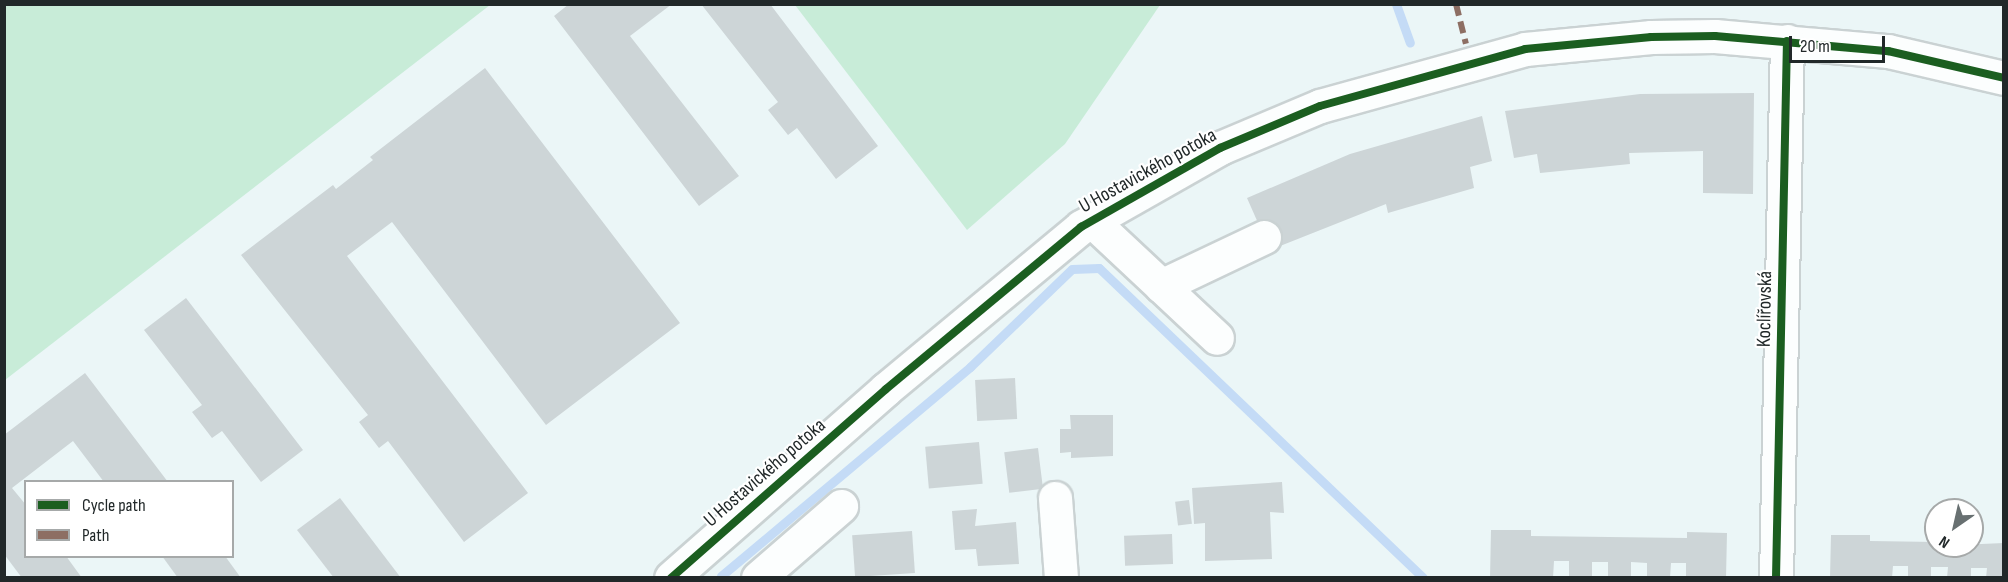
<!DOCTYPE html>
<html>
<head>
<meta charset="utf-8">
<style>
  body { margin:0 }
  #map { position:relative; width:2008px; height:582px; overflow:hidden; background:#ebf6f7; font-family:"Sofia Sans Condensed",sans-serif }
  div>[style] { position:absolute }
  .green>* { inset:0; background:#c8ecd8 }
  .stream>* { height:9px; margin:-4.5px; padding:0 4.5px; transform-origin:4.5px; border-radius:4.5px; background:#c4dbf6 }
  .building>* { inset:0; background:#cdd5d7; transform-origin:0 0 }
  .roads { filter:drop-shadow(2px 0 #cad2d3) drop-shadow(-2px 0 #cad2d3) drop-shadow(0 2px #cad2d3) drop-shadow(0 -2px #cad2d3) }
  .minor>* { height:33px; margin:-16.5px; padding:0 16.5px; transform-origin:16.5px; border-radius:16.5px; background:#fcfefe }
  .quiet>* { height:6px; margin-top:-3px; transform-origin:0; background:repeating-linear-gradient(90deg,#8d6e63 0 12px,transparent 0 18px) }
  .cycleway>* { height:8px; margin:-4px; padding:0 4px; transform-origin:4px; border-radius:4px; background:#1b5e20 }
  span { translate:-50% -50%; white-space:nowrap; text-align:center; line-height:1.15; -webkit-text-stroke:4.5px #fff; paint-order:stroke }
  .street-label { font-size:20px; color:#212829 }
  .frame { position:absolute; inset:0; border:6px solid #212829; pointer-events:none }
  .legend { position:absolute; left:24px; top:480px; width:210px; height:78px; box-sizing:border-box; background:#fff; border:2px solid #a6a9a9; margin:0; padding:8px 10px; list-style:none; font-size:18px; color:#212829 }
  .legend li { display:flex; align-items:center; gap:12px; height:30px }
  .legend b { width:30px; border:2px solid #a6a9a9 }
  .north { position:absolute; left:1924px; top:498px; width:60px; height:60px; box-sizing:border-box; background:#fff; border:2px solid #a6a9a9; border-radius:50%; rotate:214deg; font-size:16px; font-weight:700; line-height:24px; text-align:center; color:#212829 }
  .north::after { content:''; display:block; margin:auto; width:21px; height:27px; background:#687071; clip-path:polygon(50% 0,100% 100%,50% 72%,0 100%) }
  .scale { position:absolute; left:1789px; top:36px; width:96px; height:27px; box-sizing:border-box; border:3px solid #212829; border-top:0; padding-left:8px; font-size:18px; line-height:21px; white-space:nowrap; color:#212829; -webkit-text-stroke:4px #fff; paint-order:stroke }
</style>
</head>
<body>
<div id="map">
  <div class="green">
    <div style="clip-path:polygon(5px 4px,490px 4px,490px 5px,5px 380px)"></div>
    <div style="clip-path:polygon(795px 5px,1160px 5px,1065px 144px,967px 230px)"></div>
  </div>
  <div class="stream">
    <div style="left:1396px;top:4px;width:41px;rotate:70.3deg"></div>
    <div style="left:721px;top:576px;width:325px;rotate:-40deg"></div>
    <div style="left:970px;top:367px;width:141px;rotate:-43.9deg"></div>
    <div style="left:1072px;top:269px;width:27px;rotate:-2deg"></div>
    <div style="left:1099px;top:268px;width:448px;rotate:43.7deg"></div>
  </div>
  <div class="building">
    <div style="clip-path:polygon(569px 4px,672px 4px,630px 36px,739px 176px,699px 206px,554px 16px)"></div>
    <div style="clip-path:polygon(701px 4px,770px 4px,878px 146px,836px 179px,797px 128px,788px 135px,768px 110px,778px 102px)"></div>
    <div style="clip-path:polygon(485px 68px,680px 323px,546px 425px,392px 222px,347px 256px,528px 493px,464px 542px,388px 441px,379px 448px,359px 422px,368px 415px,241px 255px,333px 185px,336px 189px,373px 160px,370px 157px)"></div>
    <div style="clip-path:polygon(1754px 93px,1753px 194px,1703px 193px,1703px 151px,1629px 153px,1630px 164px,1540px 173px,1537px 154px,1514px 158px,1505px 111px,1640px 94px)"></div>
    <div style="clip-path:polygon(1482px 116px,1492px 161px,1470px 167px,1474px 188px,1388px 213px,1386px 204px,1270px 250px,1247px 198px,1350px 154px)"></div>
    <div style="clip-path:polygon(186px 298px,303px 450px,261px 482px,222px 431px,212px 438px,192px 412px,202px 405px,144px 330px)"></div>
    <div style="clip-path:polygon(85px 373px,168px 482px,104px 482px,73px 441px,12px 488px,26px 505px,26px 556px,66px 556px,82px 578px,22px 578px,4px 554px,4px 435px)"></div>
    <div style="left:1015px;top:378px;width:41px;height:40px;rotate:87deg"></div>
    <div style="clip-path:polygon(1070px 415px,1113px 415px,1113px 456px,1071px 458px,1071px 452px,1060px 453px,1060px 429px,1071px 429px)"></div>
    <div style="left:979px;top:442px;width:42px;height:54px;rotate:85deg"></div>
    <div style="left:1038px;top:448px;width:41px;height:34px;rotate:83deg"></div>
    <div style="clip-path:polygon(1282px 482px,1284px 513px,1270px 512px,1272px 559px,1205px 561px,1205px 523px,1194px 524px,1192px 488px)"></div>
    <div style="clip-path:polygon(340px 498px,401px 578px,334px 578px,297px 530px)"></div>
    <div style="left:1189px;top:500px;width:24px;height:14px;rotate:83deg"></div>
    <div style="clip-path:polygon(977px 509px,975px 526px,1016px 522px,1019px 564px,978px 566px,976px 549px,955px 550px,952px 511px)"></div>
    <div style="clip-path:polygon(1491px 530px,1531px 530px,1531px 536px,1687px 538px,1687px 532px,1727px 533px,1726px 578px,1686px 578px,1686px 563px,1671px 563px,1670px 578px,1647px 578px,1647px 563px,1631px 562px,1631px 578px,1608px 578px,1608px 562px,1592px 562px,1592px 578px,1569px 578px,1569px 561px,1554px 561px,1553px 578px,1490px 578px)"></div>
    <div style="left:912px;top:531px;width:42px;height:60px;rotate:86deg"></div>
    <div style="left:1172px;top:534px;width:30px;height:48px;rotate:88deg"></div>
    <div style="clip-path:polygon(1831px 535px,1870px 535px,1870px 541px,1936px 542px,1936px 546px,2004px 543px,2004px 578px,1986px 578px,1987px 568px,1971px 568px,1971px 578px,1947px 578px,1948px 567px,1931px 567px,1931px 578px,1908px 578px,1908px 566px,1893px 566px,1892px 578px,1830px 578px)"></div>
    <div style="clip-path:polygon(162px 556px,225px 556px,241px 578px,178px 578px)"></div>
  </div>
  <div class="roads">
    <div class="minor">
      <div style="left:1092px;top:221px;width:171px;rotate:43.1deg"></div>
      <div style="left:1161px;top:286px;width:114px;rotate:-25.4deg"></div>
      <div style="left:1055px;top:498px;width:80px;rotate:85.7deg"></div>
      <div style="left:671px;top:578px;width:286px;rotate:-41.3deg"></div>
      <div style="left:886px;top:389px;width:254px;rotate:-39.7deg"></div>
      <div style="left:1081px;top:227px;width:160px;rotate:-29.6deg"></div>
      <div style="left:1220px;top:148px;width:108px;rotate:-22.8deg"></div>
      <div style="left:1320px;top:106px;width:213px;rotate:-15.5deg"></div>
      <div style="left:1525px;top:49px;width:127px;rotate:-5.4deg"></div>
      <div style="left:1651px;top:37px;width:64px;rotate:-0.9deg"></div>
      <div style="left:1715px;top:36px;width:174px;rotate:5deg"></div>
      <div style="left:1888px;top:51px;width:119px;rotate:13.1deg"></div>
      <div style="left:758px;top:578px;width:110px;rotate:-40.9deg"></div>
      <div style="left:1776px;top:578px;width:537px;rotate:-88.83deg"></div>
    </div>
  </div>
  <div class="quiet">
    <div style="left:1456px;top:4px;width:41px;rotate:76deg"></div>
  </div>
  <div class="cycleway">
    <div style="left:671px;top:578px;width:286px;rotate:-41.3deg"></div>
    <div style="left:886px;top:389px;width:254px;rotate:-39.7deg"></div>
    <div style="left:1081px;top:227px;width:160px;rotate:-29.6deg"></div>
    <div style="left:1220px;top:148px;width:108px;rotate:-22.8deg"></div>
    <div style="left:1320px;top:106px;width:213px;rotate:-15.5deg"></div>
    <div style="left:1525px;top:49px;width:127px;rotate:-5.4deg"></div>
    <div style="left:1651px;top:37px;width:64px;rotate:-0.9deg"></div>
    <div style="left:1715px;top:36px;width:174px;rotate:5deg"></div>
    <div style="left:1888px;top:51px;width:119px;rotate:13.1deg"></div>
    <div style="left:1776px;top:578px;width:537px;rotate:-88.83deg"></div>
  </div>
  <div class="street-label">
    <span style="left:1148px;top:171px;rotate:-29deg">U Hostavického potoka</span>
    <span style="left:1765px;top:309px;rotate:-89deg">Koclířovská</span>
    <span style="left:765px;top:473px;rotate:-41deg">U Hostavického potoka</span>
  </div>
  <div class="frame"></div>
  <ul class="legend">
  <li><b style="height:8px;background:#1b5e20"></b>Cycle path</li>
  <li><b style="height:8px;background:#8d6e63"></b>Path</li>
  </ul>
  <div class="north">N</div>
  <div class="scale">20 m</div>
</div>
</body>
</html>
